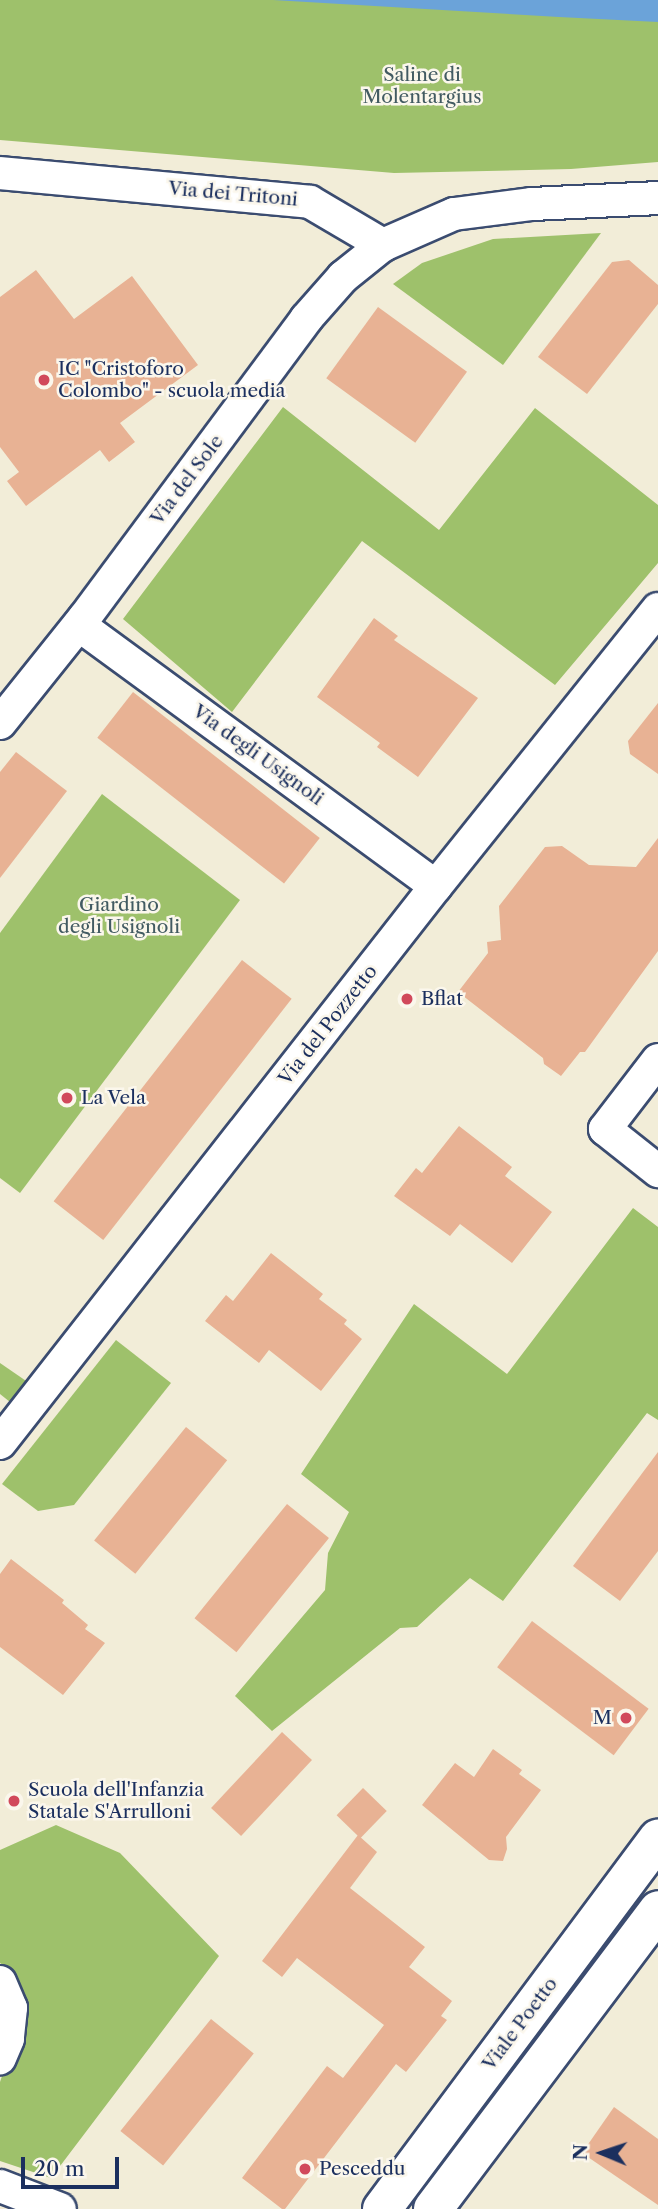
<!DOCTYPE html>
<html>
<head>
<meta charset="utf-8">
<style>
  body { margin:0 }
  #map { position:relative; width:658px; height:2209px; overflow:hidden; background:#f2edd8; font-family:"Libre Caslon Text",serif }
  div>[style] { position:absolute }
  .green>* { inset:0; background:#9ec16b }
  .water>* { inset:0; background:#6ba3d9 }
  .building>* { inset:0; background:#e8b294; transform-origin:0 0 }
  .roads { filter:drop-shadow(2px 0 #3b4c70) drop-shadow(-2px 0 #3b4c70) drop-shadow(0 2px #3b4c70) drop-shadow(0 -2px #3b4c70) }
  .minor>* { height:32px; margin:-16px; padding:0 16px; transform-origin:16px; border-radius:16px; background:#fff }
  .major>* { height:38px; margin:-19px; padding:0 19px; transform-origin:19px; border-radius:19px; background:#fff }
  .dots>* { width:19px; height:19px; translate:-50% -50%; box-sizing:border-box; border:4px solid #fbf7ec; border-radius:50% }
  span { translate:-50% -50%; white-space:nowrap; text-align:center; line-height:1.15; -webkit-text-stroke:5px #fbf7ec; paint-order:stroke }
  .park-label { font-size:19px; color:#425b62 }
  .street-label { font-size:19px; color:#1b2f5e }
  .poi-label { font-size:19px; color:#1b2f5e }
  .left { translate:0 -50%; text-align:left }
  .right { translate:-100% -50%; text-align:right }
  .north { position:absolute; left:567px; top:2118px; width:70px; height:70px; -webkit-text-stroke:5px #fbf7ec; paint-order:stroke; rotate:272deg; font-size:19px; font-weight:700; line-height:28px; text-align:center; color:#1b2f5e }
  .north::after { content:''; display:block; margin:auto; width:24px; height:32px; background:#1b2f5e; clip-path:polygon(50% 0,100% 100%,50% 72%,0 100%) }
  .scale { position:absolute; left:21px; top:2157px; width:98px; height:32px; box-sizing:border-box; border:4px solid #1b2f5e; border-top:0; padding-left:9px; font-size:21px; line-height:24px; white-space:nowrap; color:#1b2f5e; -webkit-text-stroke:5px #fbf7ec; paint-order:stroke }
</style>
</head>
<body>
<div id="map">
  <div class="green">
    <div style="clip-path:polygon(0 0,658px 0,658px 162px,571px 169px,394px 173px,0 140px)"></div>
    <div style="clip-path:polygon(601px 233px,503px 365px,393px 284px,422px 263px,493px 239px)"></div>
    <div style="clip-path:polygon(283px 407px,439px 530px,535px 408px,658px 505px,658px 563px,555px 685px,362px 541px,232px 712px,123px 619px)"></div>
    <div style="clip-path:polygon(102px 794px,240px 900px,20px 1193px,0 1178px,0 933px)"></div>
    <div style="clip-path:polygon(633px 1208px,658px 1227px,658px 1420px,647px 1413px,503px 1601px,470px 1578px,417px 1627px,400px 1628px,272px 1731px,235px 1696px,325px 1590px,328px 1553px,349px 1512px,301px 1474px,414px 1304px,507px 1374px)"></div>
    <div style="clip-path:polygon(116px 1340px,171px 1383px,74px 1505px,38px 1511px,2px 1484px)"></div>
    <div style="clip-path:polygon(0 1363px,32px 1385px,15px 1406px,0 1394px)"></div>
    <div style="clip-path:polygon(56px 1825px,120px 1853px,219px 1956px,51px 2178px,0 2161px,0 2082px,22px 2016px,9px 1969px,0 1963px,0 1850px)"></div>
  </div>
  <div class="water">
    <div style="clip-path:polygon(273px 0,658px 0,658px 22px,559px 17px)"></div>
  </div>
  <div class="building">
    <div style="clip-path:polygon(629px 260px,658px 285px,658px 304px,587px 394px,538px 357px,612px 262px)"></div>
    <div style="clip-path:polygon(36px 270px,74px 319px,132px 276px,198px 365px,120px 423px,135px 442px,109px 462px,100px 450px,26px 506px,7px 481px,19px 472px,0 447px,0 297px)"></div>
    <div style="left:378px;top:307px;width:110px;height:88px;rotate:36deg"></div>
    <div style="clip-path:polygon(374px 618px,398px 636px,394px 640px,478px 698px,418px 777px,377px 747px,380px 743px,317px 697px)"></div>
    <div style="left:133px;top:692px;width:237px;height:58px;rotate:38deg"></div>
    <div style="clip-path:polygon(658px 703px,658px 774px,630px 754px,628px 741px)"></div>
    <div style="clip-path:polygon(16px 752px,67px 791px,0 878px,0 772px)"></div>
    <div style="clip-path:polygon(658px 838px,658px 951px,585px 1052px,580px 1052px,561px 1076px,544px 1064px,543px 1058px,458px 992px,488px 953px,487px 942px,501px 940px,499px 906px,545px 847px,562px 846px,589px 865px,636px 867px)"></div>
    <div style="left:242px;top:960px;width:63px;height:306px;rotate:38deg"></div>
    <div style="clip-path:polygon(459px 1126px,512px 1167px,505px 1176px,552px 1212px,512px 1263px,460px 1224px,450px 1236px,394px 1196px,416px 1168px,422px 1173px)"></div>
    <div style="clip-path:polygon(271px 1253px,323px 1294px,319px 1299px,347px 1320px,344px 1324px,362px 1339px,321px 1391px,269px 1350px,259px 1363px,205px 1321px,226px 1295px,233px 1301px)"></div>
    <div style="left:186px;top:1427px;width:53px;height:146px;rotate:39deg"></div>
    <div style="clip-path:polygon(658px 1452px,658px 1551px,620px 1601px,573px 1566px)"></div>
    <div style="left:287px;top:1504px;width:54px;height:147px;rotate:39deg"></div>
    <div style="clip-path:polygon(11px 1559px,64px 1600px,62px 1603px,88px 1625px,85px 1629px,105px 1643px,63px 1695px,0 1647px,0 1574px)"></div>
    <div style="left:532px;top:1621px;width:146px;height:58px;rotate:37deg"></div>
    <div style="left:282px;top:1732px;width:41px;height:104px;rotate:43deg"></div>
    <div style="clip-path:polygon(493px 1749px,522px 1770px,519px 1774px,541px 1790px,506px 1837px,507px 1849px,503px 1861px,489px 1860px,422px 1805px,455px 1763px,474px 1777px)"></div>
    <div style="left:363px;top:1788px;width:33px;height:38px;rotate:44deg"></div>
    <div style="clip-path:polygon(358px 1835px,377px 1852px,350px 1888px,425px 1947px,409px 1967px,452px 2001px,441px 2016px,447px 2020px,406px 2072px,396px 2064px,285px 2209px,282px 2209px,242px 2178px,327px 2066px,343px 2078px,384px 2025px,297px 1958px,282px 1977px,262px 1961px)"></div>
    <div style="left:211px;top:2019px;width:55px;height:144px;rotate:39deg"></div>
    <div style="clip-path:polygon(614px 2107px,658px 2139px,658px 2205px,582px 2153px)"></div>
  </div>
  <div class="roads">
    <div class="minor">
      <div style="left:0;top:173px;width:311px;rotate:5.3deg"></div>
      <div style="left:310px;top:202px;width:85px;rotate:30.5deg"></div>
      <div style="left:79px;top:625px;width:442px;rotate:36.2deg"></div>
      <div style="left:0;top:723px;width:136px;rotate:-51.3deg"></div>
      <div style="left:85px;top:617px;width:371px;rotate:-53.4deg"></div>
      <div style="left:306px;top:319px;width:56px;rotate:-48.6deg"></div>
      <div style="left:343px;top:277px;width:51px;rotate:-38.7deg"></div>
      <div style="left:383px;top:245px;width:77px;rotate:-23.6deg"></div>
      <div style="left:454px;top:214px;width:79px;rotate:-7.3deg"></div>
      <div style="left:532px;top:204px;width:126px;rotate:-2.7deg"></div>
      <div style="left:658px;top:1060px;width:87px;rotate:127.5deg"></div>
      <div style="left:605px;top:1129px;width:68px;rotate:38.4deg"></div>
      <div style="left:0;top:1443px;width:707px;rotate:-51.95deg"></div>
      <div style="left:436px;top:886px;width:355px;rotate:-51.3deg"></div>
      <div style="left:0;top:1982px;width:28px;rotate:67deg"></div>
      <div style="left:11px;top:2008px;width:31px;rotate:96deg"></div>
      <div style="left:8px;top:2039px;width:21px;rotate:113deg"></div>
      <div style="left:0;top:2186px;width:64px;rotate:21deg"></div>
    </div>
    <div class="major">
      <div style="left:382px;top:2209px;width:462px;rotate:-53.3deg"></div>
      <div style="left:433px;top:2209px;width:374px;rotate:-53deg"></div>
    </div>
  </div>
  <div class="dots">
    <div style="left:44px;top:380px;background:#d1495b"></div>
    <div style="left:407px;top:999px;background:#d1495b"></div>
    <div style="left:67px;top:1098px;background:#d1495b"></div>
    <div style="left:626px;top:1718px;background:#d1495b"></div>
    <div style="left:14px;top:1801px;background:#d1495b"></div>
    <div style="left:305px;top:2169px;background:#d1495b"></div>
  </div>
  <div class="park-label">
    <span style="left:422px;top:86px">Saline di<br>Molentargius</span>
    <span style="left:119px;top:916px">Giardino<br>degli Usignoli</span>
  </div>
  <div class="street-label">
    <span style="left:233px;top:194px;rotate:5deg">Via dei Tritoni</span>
    <span style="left:187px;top:480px;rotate:-53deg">Via del Sole</span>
    <span style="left:258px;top:755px;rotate:36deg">Via degli Usignoli</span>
    <span style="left:328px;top:1025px;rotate:-52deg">Via del Pozzetto</span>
    <span style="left:520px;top:2024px;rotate:-53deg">Viale Poetto</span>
  </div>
  <div class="poi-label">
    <span class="left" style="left:58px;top:380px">IC "Cristoforo<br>Colombo" - scuola media</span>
    <span class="left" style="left:421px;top:999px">Bflat</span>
    <span class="left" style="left:81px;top:1098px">La Vela</span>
    <span class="right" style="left:612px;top:1718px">M</span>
    <span class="left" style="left:28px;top:1801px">Scuola dell'Infanzia<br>Statale S'Arrulloni</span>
    <span class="left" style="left:319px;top:2169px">Pesceddu</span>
  </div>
  <div class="north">N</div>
  <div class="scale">20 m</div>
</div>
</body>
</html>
